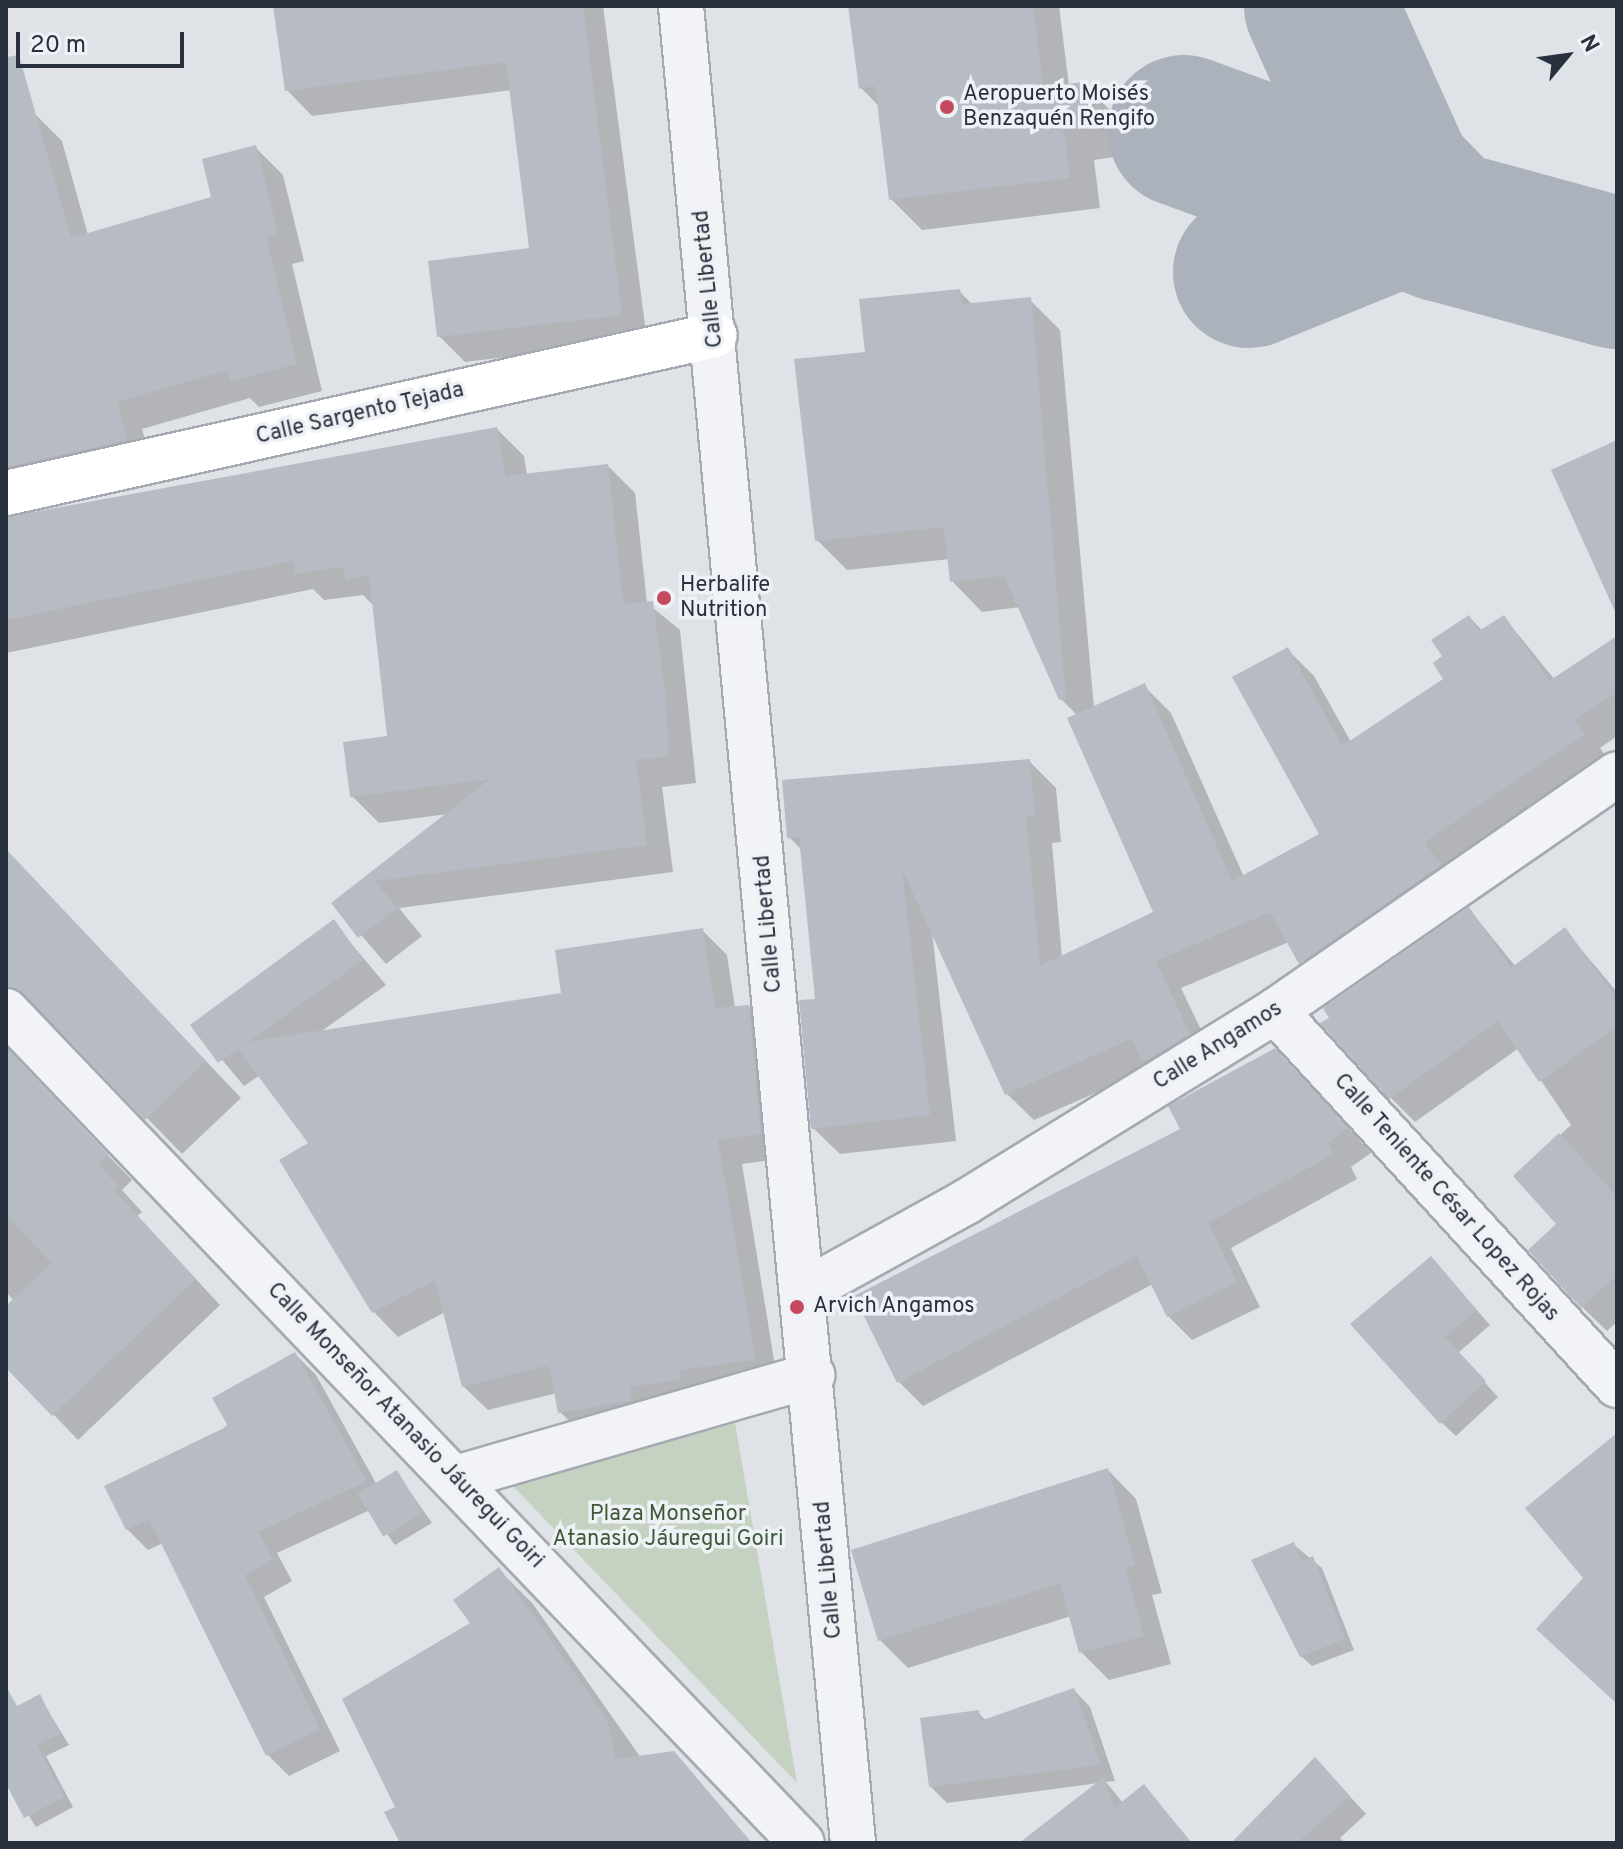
<!DOCTYPE html>
<html>
<head>
<meta charset="utf-8">
<style>
  body { margin:0 }
  #map { position:relative; width:1623px; height:1849px; overflow:hidden; background:#dfe2e7; font-family:Overpass,sans-serif }
  div>[style] { position:absolute }
  .green>* { inset:0; background:#c5d1c1 }
  .shadow>* { inset:0; background:#0003 }
  .taxiway>* { height:152px; margin:-76px; padding:0 76px; transform-origin:76px; border-radius:76px; background:#acb2bc }
  .building>* { inset:0; background:#b7bcc4; transform-origin:0 0 }
  .roads { filter:drop-shadow(2px 0 #a5a9b1) drop-shadow(-2px 0 #a5a9b1) drop-shadow(0 2px #a5a9b1) drop-shadow(0 -2px #a5a9b1) }
  .minor>* { height:44px; margin:-22px; padding:0 22px; transform-origin:22px; border-radius:22px; background:#f1f3f6 }
  .highway>* { height:44px; margin:-22px; padding:0 22px; transform-origin:22px; border-radius:22px; background:#fff }
  .dots>* { width:22px; height:22px; translate:-50% -50%; box-sizing:border-box; border:4px solid #eef1f5; border-radius:50% }
  span { translate:-50% -50%; white-space:nowrap; text-align:center; line-height:1.15; -webkit-text-stroke:7px #eef1f5; paint-order:stroke }
  .poi-label { font-size:22px; color:#29313e }
  .left { translate:0 -50%; text-align:left }
  .street-label { font-size:22px; color:#29313e }
  .park-label { font-size:22px; color:#3e5937 }
  .frame { position:absolute; inset:0; border:8px solid #29313e; pointer-events:none }
  .north { position:absolute; left:1527px; top:16px; width:80px; height:80px; -webkit-text-stroke:6px #eef1f5; paint-order:stroke; rotate:61deg; font-size:22px; font-weight:700; line-height:32px; text-align:center; color:#29313e }
  .north::after { content:''; display:block; margin:auto; width:28px; height:36px; background:#29313e; clip-path:polygon(50% 0,100% 100%,50% 72%,0 100%) }
  .scale { position:absolute; left:16px; top:32px; width:168px; height:36px; box-sizing:border-box; border:4px solid #29313e; border-top:0; padding-left:10px; font-size:24px; line-height:28px; white-space:nowrap; color:#29313e; -webkit-text-stroke:6px #eef1f5; paint-order:stroke }
</style>
</head>
<body>
<div id="map">
  <div class="green">
    <div style="clip-path:polygon(735px 1423px,797px 1783px,512px 1485px)"></div>
  </div>
  <div class="shadow">
    <div style="clip-path:polygon(302px 6px,603px 6px,647px 340px,465px 362px,439px 336px,532px 250px,512px 90px,312px 116px,287px 90px)"></div>
    <div style="clip-path:polygon(850px 6px,1059px 6px,1069px 86px,1084px 84px,1115px 115px,1120px 156px,1094px 160px,1100px 208px,922px 230px,891px 199px,879px 106px,861px 88px)"></div>
    <div style="clip-path:polygon(35px 114px,62px 141px,88px 235px,214px 198px,256px 148px,283px 175px,304px 261px,292px 264px,322px 391px,259px 407px,250px 398px,142px 429px,153px 467px,9px 519px,497px 429px,524px 456px,527px 475px,608px 466px,635px 493px,647px 603px,680px 630px,696px 783px,662px 787px,673px 872px,399px 908px,422px 936px,386px 964px,334px 903px,448px 814px,379px 823px,352px 796px,390px 738px,374px 606px,363px 595px,324px 600px,313px 589px,6px 653px,6px 122px)"></div>
    <div style="clip-path:polygon(959px 291px,973px 305px,1030px 300px,1060px 330px,1094px 708px,1144px 686px,1171px 713px,1244px 877px,1321px 834px,1287px 649px,1314px 676px,1351px 742px,1446px 680px,1445px 657px,1469px 617px,1483px 631px,1504px 617px,1555px 680px,1617px 658px,1617px 736px,1600px 748px,1610px 763px,1327px 989px,1289px 942px,1181px 988px,1216px 1061px,1152px 1068px,1034px 1120px,1007px 1094px,932px 932px,956px 1141px,840px 1154px,813px 1128px,818px 1001px,802px 850px,789px 837px,1029px 761px,1056px 788px,1061px 842px,1052px 843px,1062px 958px,1155px 913px,1078px 716px,1060px 698px,1020px 607px,982px 612px,952px 581px,950px 559px,847px 570px,817px 540px,867px 354px)"></div>
    <div style="clip-path:polygon(6px 850px,241px 1098px,182px 1154px,60px 1028px,43px 1022px,6px 986px)"></div>
    <div style="clip-path:polygon(1469px 909px,1516px 967px,1565px 930px,1617px 992px,1617px 1322px,1607px 1331px,1582px 1307px,1559px 1224px,1516px 1176px,1571px 1125px,1519px 1048px,1415px 1122px,1391px 1098px)"></div>
    <div style="clip-path:polygon(333px 922px,386px 985px,319px 1033px,564px 994px,702px 930px,727px 955px,735px 1008px,749px 1007px,773px 1031px,785px 1158px,742px 1164px,778px 1384px,585px 1436px,560px 1412px,557px 1393px,488px 1410px,463px 1386px,445px 1312px,398px 1337px,374px 1312px,281px 1161px,311px 1144px,260px 1075px,244px 1086px,193px 1025px)"></div>
    <div style="clip-path:polygon(6px 1036px,12px 1056px,132px 1180px,122px 1190px,142px 1212px,137px 1216px,220px 1305px,78px 1440px,6px 1365px,6px 1308px,14px 1301px,6px 1292px)"></div>
    <div style="clip-path:polygon(1299px 1074px,1371px 1153px,1351px 1167px,1357px 1179px,1231px 1248px,1260px 1307px,1192px 1340px,1168px 1316px,1153px 1284px,923px 1406px,899px 1382px,1183px 1130px)"></div>
    <div style="clip-path:polygon(1431px 1258px,1490px 1325px,1458px 1353px,1498px 1397px,1456px 1436px,1441px 1422px)"></div>
    <div style="clip-path:polygon(295px 1354px,316px 1375px,377px 1485px,397px 1473px,432px 1523px,395px 1545px,370px 1510px,277px 1553px,292px 1581px,264px 1597px,340px 1751px,289px 1776px,268px 1755px,163px 1543px,148px 1550px,127px 1529px)"></div>
    <div style="clip-path:polygon(1108px 1470px,1136px 1499px,1162px 1593px,1152px 1595px,1171px 1664px,1109px 1680px,1081px 1652px,1071px 1616px,908px 1668px,880px 1640px)"></div>
    <div style="clip-path:polygon(1293px 1544px,1322px 1568px,1354px 1650px,1312px 1666px,1301px 1656px)"></div>
    <div style="clip-path:polygon(499px 1570px,533px 1604px,641px 1758px,673px 1753px,750px 1843px,403px 1843px,398px 1807px)"></div>
    <div style="clip-path:polygon(1074px 1690px,1090px 1707px,1115px 1781px,1106px 1782px,1123px 1803px,1144px 1786px,1192px 1843px,1034px 1843px,1099px 1783px,947px 1803px,930px 1786px,978px 1712px,986px 1721px)"></div>
    <div style="clip-path:polygon(39px 1696px,69px 1745px,46px 1756px,73px 1807px,36px 1827px,6px 1780px,6px 1713px)"></div>
    <div style="clip-path:polygon(1332px 1777px,1366px 1814px,1340px 1838px,1345px 1843px,1234px 1843px)"></div>
  </div>
  <div class="taxiway">
    <div style="left:1320px;top:6px;width:190px;rotate:65.7deg"></div>
    <div style="left:1398px;top:179px;width:66px;rotate:45.6deg"></div>
    <div style="left:1184px;top:131px;width:277px;rotate:20.1deg"></div>
    <div style="left:1444px;top:226px;width:179px;rotate:15.2deg"></div>
    <div style="left:1249px;top:272px;width:164px;rotate:-22.2deg"></div>
  </div>
  <div class="building">
    <div style="clip-path:polygon(273px 6px,583px 6px,622px 315px,437px 337px,428px 261px,529px 248px,506px 62px,285px 91px)"></div>
    <div style="clip-path:polygon(848px 6px,1033px 6px,1043px 87px,1084px 82px,1090px 126px,1064px 130px,1070px 178px,889px 200px,875px 86px,859px 89px)"></div>
    <div style="clip-path:polygon(19px 55px,71px 238px,211px 197px,202px 159px,256px 145px,278px 234px,266px 237px,297px 364px,230px 381px,227px 370px,117px 402px,127px 440px,6px 467px,6px 57px)"></div>
    <div style="clip-path:polygon(960px 289px,962px 304px,1031px 297px,1066px 698px,1059px 700px,1004px 576px,950px 582px,944px 527px,815px 541px,794px 359px,865px 352px,859px 299px)"></div>
    <div style="clip-path:polygon(497px 427px,506px 476px,608px 464px,623px 604px,653px 601px,665px 692px,669px 756px,636px 760px,647px 845px,375px 881px,397px 908px,358px 938px,331px 903px,490px 779px,350px 797px,343px 742px,387px 736px,369px 575px,346px 580px,343px 567px,295px 574px,293px 561px,6px 620px,6px 517px)"></div>
    <div style="clip-path:polygon(1617px 440px,1617px 616px,1551px 470px)"></div>
    <div style="clip-path:polygon(1469px 615px,1479px 631px,1504px 615px,1549px 681px,1617px 636px,1617px 692px,1574px 721px,1585px 735px,1425px 842px,1441px 865px,1299px 964px,1270px 912px,1156px 961px,1190px 1034px,1144px 1062px,1131px 1039px,1005px 1095px,902px 869px,930px 1115px,811px 1129px,799px 1000px,815px 999px,799px 837px,787px 838px,782px 780px,1030px 759px,1035px 816px,1026px 817px,1040px 966px,1153px 912px,1067px 718px,1145px 683px,1232px 881px,1319px 834px,1232px 677px,1288px 647px,1342px 746px,1443px 679px,1433px 663px,1442px 656px,1431px 640px)"></div>
    <div style="clip-path:polygon(6px 849px,206px 1061px,145px 1120px,24px 994px,6px 987px)"></div>
    <div style="clip-path:polygon(1469px 907px,1511px 968px,1565px 927px,1617px 999px,1617px 1027px,1539px 1082px,1498px 1021px,1389px 1099px,1320px 1023px,1329px 1018px,1323px 1008px)"></div>
    <div style="clip-path:polygon(334px 919px,363px 960px,248px 1042px,561px 993px,555px 950px,703px 928px,715px 1008px,749px 1005px,761px 1134px,718px 1140px,755px 1360px,680px 1370px,681px 1379px,630px 1387px,632px 1400px,558px 1413px,549px 1365px,462px 1387px,435px 1280px,372px 1313px,279px 1160px,308px 1143px,238px 1049px,218px 1063px,190px 1025px)"></div>
    <div style="clip-path:polygon(6px 1047px,108px 1154px,98px 1164px,118px 1186px,114px 1190px,196px 1279px,52px 1416px,6px 1368px,6px 1306px,51px 1263px,6px 1214px)"></div>
    <div style="clip-path:polygon(1275px 1048px,1348px 1128px,1328px 1143px,1334px 1154px,1208px 1223px,1237px 1282px,1167px 1317px,1137px 1256px,897px 1383px,854px 1296px,1180px 1129px,1168px 1106px)"></div>
    <div style="clip-path:polygon(1559px 1133px,1617px 1197px,1617px 1275px,1581px 1308px,1528px 1250px,1556px 1224px,1513px 1176px)"></div>
    <div style="clip-path:polygon(1431px 1256px,1477px 1310px,1445px 1337px,1486px 1381px,1440px 1424px,1350px 1324px)"></div>
    <div style="clip-path:polygon(295px 1352px,367px 1481px,258px 1532px,273px 1559px,245px 1575px,320px 1729px,266px 1756px,149px 1519px,126px 1530px,104px 1486px,228px 1426px,212px 1398px)"></div>
    <div style="clip-path:polygon(1617px 1433px,1617px 1704px,1536px 1629px,1583px 1578px,1525px 1508px)"></div>
    <div style="clip-path:polygon(1108px 1468px,1135px 1565px,1125px 1567px,1144px 1636px,1079px 1653px,1060px 1583px,878px 1641px,851px 1550px)"></div>
    <div style="left:397px;top:1470px;width:50px;height:46px;rotate:59deg"></div>
    <div style="clip-path:polygon(1294px 1542px,1302px 1561px,1313px 1556px,1345px 1639px,1300px 1657px,1251px 1560px)"></div>
    <div style="clip-path:polygon(499px 1567px,607px 1719px,616px 1759px,674px 1751px,752px 1843px,400px 1843px,384px 1812px,395px 1807px,342px 1699px,470px 1623px,453px 1600px)"></div>
    <div style="clip-path:polygon(6px 1686px,17px 1706px,40px 1694px,60px 1734px,37px 1745px,64px 1797px,24px 1818px,6px 1784px)"></div>
    <div style="clip-path:polygon(1074px 1688px,1100px 1765px,929px 1787px,920px 1718px,979px 1710px,980px 1721px)"></div>
    <div style="clip-path:polygon(1315px 1757px,1350px 1796px,1297px 1843px,1231px 1843px)"></div>
    <div style="clip-path:polygon(1104px 1777px,1114px 1808px,1144px 1784px,1191px 1843px,1019px 1843px)"></div>
  </div>
  <div class="roads">
    <div class="minor">
      <div style="left:681px;top:6px;width:1845px;rotate:84.65deg"></div>
      <div style="left:6px;top:1011px;width:1151px;rotate:46.27deg"></div>
      <div style="left:1275px;top:1011px;width:507px;rotate:47.56deg"></div>
      <div style="left:803px;top:1292px;width:186px;rotate:-28.9deg"></div>
      <div style="left:966px;top:1202px;width:363px;rotate:-31.7deg"></div>
      <div style="left:1275px;top:1011px;width:416px;rotate:-34.7deg"></div>
      <div style="left:456px;top:1478px;width:371px;rotate:-16.1deg"></div>
    </div>
    <div class="highway">
      <div style="left:6px;top:493px;width:726px;rotate:-12.56deg"></div>
    </div>
  </div>
  <div class="dots">
    <div style="left:947px;top:107px;background:#c64a5f"></div>
    <div style="left:664px;top:598px;background:#c64a5f"></div>
    <div style="left:797px;top:1307px;background:#c64a5f"></div>
  </div>
  <div class="poi-label">
    <span class="left" style="left:963px;top:107px">Aeropuerto Moisés<br>Benzaquén Rengifo</span>
    <span class="left" style="left:680px;top:598px">Herbalife<br>Nutrition</span>
    <span class="left" style="left:813px;top:1307px">Arvich Angamos</span>
  </div>
  <div class="street-label">
    <span style="left:709px;top:279px;rotate:-96deg">Calle Libertad</span>
    <span style="left:360px;top:414px;rotate:-13deg">Calle Sargento Tejada</span>
    <span style="left:769px;top:924px;rotate:-95deg">Calle Libertad</span>
    <span style="left:1218px;top:1046px;rotate:-32deg">Calle Angamos</span>
    <span style="left:1446px;top:1198px;rotate:48deg">Calle Teniente César Lopez Rojas</span>
    <span style="left:405px;top:1426px;rotate:46deg">Calle Monseñor Atanasio Jáuregui Goiri</span>
    <span style="left:829px;top:1570px;rotate:-95deg">Calle Libertad</span>
  </div>
  <div class="park-label">
    <span style="left:668px;top:1527px">Plaza Monseñor<br>Atanasio Jáuregui Goiri</span>
  </div>
  <div class="frame"></div>
  <div class="north">N</div>
  <div class="scale">20 m</div>
</div>
</body>
</html>
